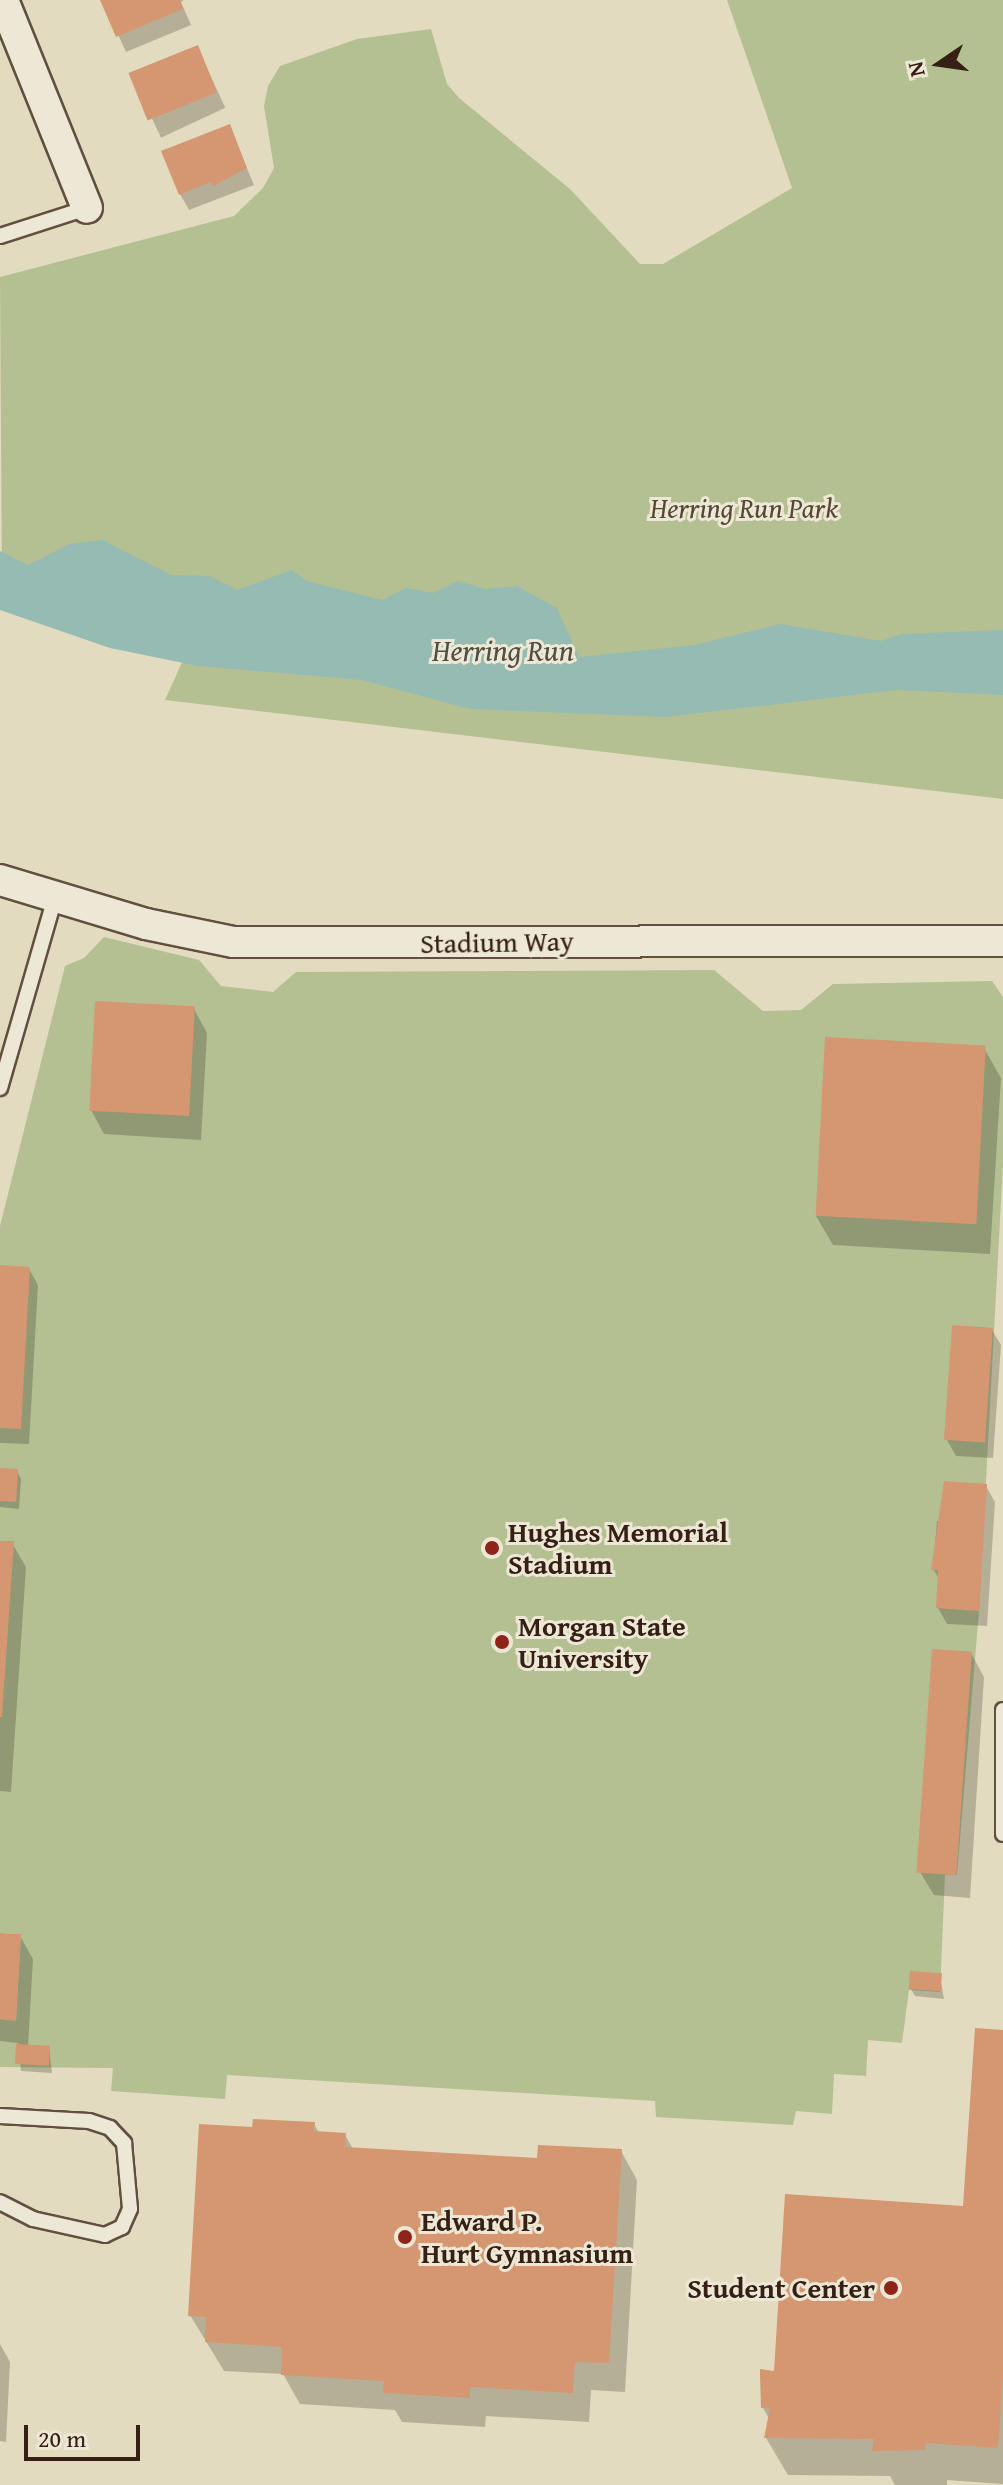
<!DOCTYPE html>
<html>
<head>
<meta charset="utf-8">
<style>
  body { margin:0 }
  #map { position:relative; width:1003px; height:2485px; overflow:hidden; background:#e3dbbf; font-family:"Gentium Book Plus",serif }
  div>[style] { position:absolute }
  .green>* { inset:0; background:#b4c091 }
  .water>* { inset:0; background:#95bbb3 }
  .shadow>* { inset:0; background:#0003; transform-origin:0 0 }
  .building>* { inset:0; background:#d59672; transform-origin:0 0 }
  .roads { filter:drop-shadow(2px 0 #614f40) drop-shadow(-2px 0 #614f40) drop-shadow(0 2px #614f40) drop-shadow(0 -2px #614f40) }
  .service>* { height:14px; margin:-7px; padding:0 7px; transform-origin:7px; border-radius:7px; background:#ede8d5 }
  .minor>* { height:30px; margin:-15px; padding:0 15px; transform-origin:15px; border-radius:15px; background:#ede8d5 }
  .dots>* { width:22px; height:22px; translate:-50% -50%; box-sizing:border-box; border:4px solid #ede8d5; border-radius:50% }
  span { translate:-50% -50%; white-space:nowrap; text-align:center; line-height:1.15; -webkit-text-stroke:6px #ede8d5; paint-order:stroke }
  .park-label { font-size:28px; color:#564834; font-style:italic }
  .street-label { font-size:28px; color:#362015 }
  .poi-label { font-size:28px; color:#362015; font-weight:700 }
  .left { translate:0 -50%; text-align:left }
  .right { translate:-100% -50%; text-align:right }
  .water-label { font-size:30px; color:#524e44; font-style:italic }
  .north { position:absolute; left:899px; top:24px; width:80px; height:80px; -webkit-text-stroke:6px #ede8d5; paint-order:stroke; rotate:257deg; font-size:22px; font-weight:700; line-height:32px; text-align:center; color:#362015 }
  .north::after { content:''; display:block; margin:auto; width:28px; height:36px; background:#362015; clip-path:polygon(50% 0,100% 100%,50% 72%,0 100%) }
  .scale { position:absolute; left:24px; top:2425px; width:116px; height:36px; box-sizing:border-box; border:4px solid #362015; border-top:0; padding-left:10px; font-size:24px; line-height:28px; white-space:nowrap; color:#362015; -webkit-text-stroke:6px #ede8d5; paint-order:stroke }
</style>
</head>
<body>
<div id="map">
  <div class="green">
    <div style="clip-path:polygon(727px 0,1003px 0,1003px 799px,165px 700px,193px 638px,2px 588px,0 277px,234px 216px,263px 188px,274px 168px,264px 106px,268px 86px,280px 66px,357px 39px,431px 29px,447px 84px,459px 98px,570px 189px,640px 264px,663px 264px,792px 188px)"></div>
    <div style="clip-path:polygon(104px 937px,199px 960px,221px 986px,273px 992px,296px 972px,714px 970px,763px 1011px,801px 1010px,833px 984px,992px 981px,1003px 997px,1003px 1164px,979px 1611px,957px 1875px,945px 1875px,940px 1992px,909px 1990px,902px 2043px,868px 2040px,866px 2076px,834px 2074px,832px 2114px,796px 2111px,793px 2125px,656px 2117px,655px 2101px,227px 2075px,225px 2099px,111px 2091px,113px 2068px,0 2067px,0 2019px,16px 2020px,21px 1934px,0 1933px,0 1226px,65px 966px,84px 958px)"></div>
  </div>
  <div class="water">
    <div style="clip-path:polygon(103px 540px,171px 575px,209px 576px,237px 590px,292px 570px,307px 581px,382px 600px,406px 588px,433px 593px,458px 581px,485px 589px,517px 586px,557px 608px,579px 657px,694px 645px,780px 624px,881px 641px,901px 634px,1003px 630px,1003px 695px,897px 690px,665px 717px,470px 709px,362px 680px,198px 666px,110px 648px,0 610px,0 551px,28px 565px,69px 544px)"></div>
  </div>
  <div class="shadow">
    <div style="clip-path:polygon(102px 0,184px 0,181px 2px,191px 25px,126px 52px)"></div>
    <div style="left:197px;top:47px;width:67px;height:71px;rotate:65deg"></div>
    <div style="clip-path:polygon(229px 126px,254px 185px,189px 210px,180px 194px)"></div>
    <div style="clip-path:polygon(194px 1009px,207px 1033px,201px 1140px,104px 1134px,91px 1110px)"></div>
    <div style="clip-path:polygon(984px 1048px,1001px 1078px,990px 1254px,833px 1245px,816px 1216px)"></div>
    <div style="clip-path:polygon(0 1267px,29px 1269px,38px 1285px,29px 1444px,0 1443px)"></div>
    <div style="clip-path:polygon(992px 1330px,1001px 1345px,993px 1458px,956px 1456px,947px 1440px)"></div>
    <div style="clip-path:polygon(0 1470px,17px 1471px,21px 1479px,19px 1509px,0 1507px)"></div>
    <div style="clip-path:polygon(986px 1486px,995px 1502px,987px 1626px,947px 1624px,938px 1608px,940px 1580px,933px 1569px,937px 1521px,943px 1522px)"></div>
    <div style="clip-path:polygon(0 1543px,12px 1543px,26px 1567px,11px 1792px,0 1791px)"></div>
    <div style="clip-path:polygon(971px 1653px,984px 1677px,970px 1898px,934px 1895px,920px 1872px)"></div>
    <div style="clip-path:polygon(0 1935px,20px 1936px,33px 1959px,28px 2047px,49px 2048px,52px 2073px,21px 2071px,18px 2043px,0 2041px)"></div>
    <div style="clip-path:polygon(940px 1975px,944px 1999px,915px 1996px,911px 1989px)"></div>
    <div style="clip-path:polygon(1003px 2032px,1003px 2484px,947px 2480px,947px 2485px,895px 2485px,890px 2476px,788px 2475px,766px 2438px,770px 2420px,763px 2408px,776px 2373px,965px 2208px)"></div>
    <div style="clip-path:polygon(314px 2124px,319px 2133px,345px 2135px,353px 2149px,539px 2160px,621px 2151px,637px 2180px,625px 2392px,591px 2390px,589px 2422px,486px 2416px,485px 2427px,402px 2422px,395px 2410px,300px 2404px,283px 2374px,224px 2371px,190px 2315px,254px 2129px)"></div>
    <div style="clip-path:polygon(0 2344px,10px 2362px,6px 2442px,0 2441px)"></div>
  </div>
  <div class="building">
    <div style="clip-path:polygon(100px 0,180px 0,183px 9px,116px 37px)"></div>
    <div style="left:198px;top:45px;width:51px;height:75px;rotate:68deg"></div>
    <div style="clip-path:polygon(230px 124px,247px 168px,213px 186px,211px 182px,179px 195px,161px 151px)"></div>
    <div style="left:95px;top:1001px;width:100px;height:110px;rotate:3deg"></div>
    <div style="left:825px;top:1037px;width:161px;height:179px;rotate:3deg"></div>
    <div style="clip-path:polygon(0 1265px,30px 1267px,21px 1429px,0 1428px)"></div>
    <div style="left:952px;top:1325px;width:41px;height:115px;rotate:4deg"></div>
    <div style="left:0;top:1468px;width:18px;height:33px;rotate:3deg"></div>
    <div style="clip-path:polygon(944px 1481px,987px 1484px,979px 1611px,936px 1608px,938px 1570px,931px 1570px)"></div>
    <div style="clip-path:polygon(0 1541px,14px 1541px,2px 1717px,0 1717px)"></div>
    <div style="left:932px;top:1649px;width:40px;height:224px;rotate:4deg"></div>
    <div style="clip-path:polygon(0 1933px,21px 1934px,16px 2021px,0 2019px)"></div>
    <div style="left:910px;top:1971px;width:32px;height:18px;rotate:4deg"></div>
    <div style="clip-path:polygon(975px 2028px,1003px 2030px,1003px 2374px,998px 2448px,926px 2443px,925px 2450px,872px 2451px,874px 2439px,764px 2438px,770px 2408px,761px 2408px,760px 2375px,760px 2369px,774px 2371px,785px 2194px,963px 2206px)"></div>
    <div style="left:16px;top:2044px;width:34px;height:20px;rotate:3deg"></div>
    <div style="clip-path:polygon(253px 2119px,315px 2122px,314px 2131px,346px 2133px,345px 2147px,537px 2158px,538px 2145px,622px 2149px,609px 2363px,575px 2362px,573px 2393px,470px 2387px,470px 2398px,383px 2393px,384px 2381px,281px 2375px,282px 2347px,205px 2342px,206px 2317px,188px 2316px,199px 2124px,252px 2127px)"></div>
  </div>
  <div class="roads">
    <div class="service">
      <div style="left:0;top:236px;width:91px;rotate:-17.8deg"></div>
      <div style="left:0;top:1088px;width:198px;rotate:-73.9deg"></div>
      <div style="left:1003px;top:1710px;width:124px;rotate:90deg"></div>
      <div style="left:0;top:2116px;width:89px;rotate:3.2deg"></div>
      <div style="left:89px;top:2121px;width:22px;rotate:18deg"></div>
      <div style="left:110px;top:2128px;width:21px;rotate:47deg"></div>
      <div style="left:124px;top:2143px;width:66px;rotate:84.8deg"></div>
      <div style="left:130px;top:2209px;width:20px;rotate:114deg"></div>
      <div style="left:122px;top:2227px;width:19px;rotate:155deg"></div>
      <div style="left:105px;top:2235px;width:74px;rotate:-167.5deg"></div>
      <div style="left:33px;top:2219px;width:37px;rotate:-153deg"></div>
    </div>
    <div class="minor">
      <div style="left:3px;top:0;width:224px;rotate:68deg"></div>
      <div style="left:0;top:880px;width:152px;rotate:16.8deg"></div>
      <div style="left:146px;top:924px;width:89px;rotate:11.7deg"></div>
      <div style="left:233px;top:942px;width:770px;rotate:-0.07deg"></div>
    </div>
  </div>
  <div class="dots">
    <div style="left:492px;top:1548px;background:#8f2418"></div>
    <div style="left:502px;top:1642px;background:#8f2418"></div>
    <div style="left:405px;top:2237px;background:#8f2418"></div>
    <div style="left:891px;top:2288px;background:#8f2418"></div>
  </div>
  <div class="park-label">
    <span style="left:744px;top:508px">Herring Run Park</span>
  </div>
  <div class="street-label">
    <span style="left:497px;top:942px;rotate:-1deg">Stadium Way</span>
  </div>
  <div class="poi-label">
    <span class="left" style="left:508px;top:1548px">Hughes Memorial<br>Stadium</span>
    <span class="left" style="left:518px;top:1642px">Morgan State<br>University</span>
    <span class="left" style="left:421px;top:2237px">Edward P.<br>Hurt Gymnasium</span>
    <span class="right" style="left:875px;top:2288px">Student Center</span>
  </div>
  <div class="water-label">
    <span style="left:503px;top:650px">Herring Run</span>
  </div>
  <div class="north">N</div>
  <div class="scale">20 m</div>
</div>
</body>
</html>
